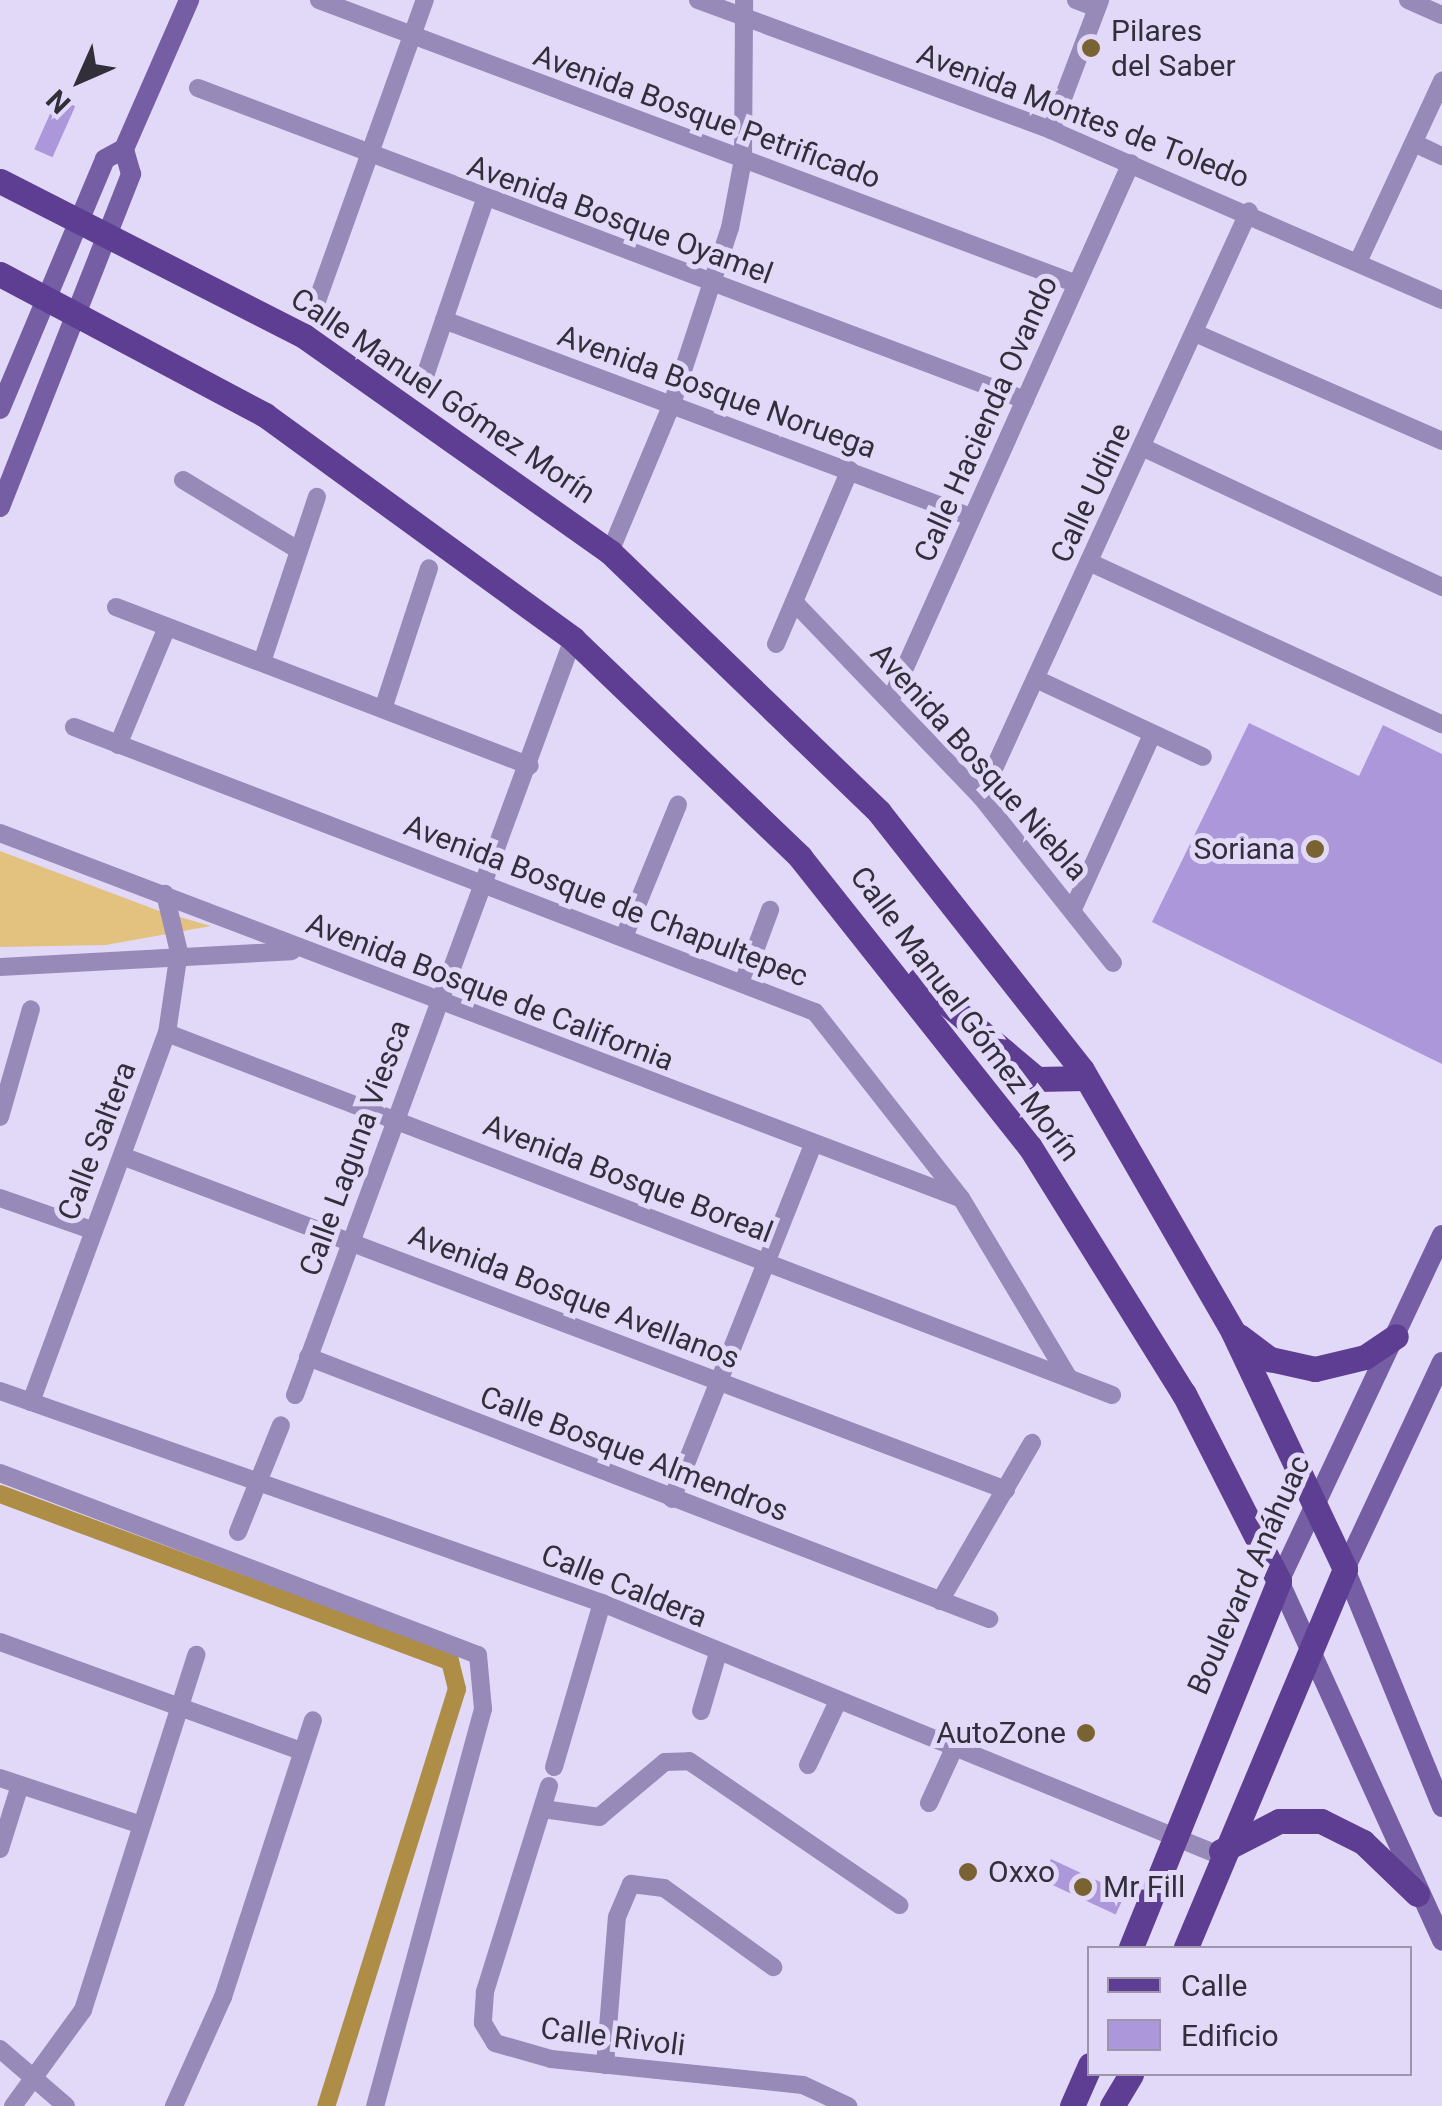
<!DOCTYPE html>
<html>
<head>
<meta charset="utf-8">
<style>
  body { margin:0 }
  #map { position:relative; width:1442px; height:2106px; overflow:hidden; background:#e2d9f8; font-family:Roboto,sans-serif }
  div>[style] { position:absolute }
  .green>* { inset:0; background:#e3c27f }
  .canal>* { height:18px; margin:-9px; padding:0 9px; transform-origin:9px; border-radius:9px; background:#ae8d47 }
  .building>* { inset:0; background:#ac97da; transform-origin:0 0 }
  .street>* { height:18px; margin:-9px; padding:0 9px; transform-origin:9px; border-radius:9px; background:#9789b8 }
  .secondary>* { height:20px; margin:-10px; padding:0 10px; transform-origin:10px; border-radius:10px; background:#755ea3 }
  .primary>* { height:25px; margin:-12.5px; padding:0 12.5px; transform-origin:12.5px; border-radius:12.5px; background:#5e3e92 }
  .dots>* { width:28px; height:28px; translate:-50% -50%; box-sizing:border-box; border:5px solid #e2d9f8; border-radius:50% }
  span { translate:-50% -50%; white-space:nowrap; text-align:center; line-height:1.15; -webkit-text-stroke:10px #e2d9f8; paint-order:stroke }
  .poi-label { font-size:30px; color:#322f3b }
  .left { translate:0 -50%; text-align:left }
  .right { translate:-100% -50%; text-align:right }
  .street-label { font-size:30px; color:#322f3b }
  .legend { position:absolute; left:1087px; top:1946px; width:325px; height:130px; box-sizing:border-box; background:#e2d9f8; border:2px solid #9c95ac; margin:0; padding:12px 18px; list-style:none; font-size:30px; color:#322f3b }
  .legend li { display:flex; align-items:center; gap:20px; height:50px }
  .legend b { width:50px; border:2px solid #9c95ac }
  .north { position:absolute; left:30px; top:30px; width:100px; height:100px; -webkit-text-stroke:8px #e2d9f8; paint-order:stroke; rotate:225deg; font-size:28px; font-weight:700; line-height:40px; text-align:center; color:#322f3b }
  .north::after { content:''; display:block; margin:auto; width:35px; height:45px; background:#322f3b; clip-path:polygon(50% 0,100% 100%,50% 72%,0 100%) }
</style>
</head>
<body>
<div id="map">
  <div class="green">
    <div style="clip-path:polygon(0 851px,162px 912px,211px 926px,106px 945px,0 947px)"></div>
  </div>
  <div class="canal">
    <div style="left:0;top:1494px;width:480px;rotate:20.4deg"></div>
    <div style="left:450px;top:1661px;width:29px;rotate:76deg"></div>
    <div style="left:457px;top:1689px;width:437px;rotate:107.4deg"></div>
  </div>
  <div class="building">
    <div style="left:57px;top:98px;width:20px;height:56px;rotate:24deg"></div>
    <div style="clip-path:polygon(1249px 723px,1359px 776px,1383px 725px,1442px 754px,1442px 1064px,1152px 922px)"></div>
    <div style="left:1051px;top:1859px;width:82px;height:23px;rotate:25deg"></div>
  </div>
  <div class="street">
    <div style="left:319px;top:0;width:809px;rotate:20.54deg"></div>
    <div style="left:698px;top:0;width:376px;rotate:20.2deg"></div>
    <div style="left:1051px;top:130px;width:426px;rotate:23.5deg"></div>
    <div style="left:1076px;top:0;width:22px;rotate:21deg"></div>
    <div style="left:1408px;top:0;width:37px;rotate:24deg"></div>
    <div style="left:198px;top:88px;width:884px;rotate:20.67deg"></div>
    <div style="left:1051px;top:130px;width:139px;rotate:-69.3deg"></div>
    <div style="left:1414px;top:143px;width:31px;rotate:25deg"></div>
    <div style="left:1358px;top:262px;width:200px;rotate:-65.1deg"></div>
    <div style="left:317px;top:301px;width:320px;rotate:-70.3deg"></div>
    <div style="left:444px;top:320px;width:563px;rotate:20.5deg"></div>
    <div style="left:1195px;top:333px;width:270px;rotate:23.6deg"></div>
    <div style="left:426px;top:373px;width:183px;rotate:-71.2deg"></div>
    <div style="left:1142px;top:447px;width:331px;rotate:25deg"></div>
    <div style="left:183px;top:480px;width:135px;rotate:31.3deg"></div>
    <div style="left:610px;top:552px;width:160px;rotate:-67.3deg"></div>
    <div style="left:672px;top:404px;width:185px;rotate:-71.8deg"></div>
    <div style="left:730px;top:228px;width:69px;rotate:-79.2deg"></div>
    <div style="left:743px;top:160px;width:160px;rotate:-89.6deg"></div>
    <div style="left:1089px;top:562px;width:388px;rotate:24.7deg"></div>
    <div style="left:796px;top:604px;width:267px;rotate:46.2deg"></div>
    <div style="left:981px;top:797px;width:212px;rotate:51.5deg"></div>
    <div style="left:116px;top:607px;width:443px;rotate:21deg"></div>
    <div style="left:776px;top:644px;width:189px;rotate:-67deg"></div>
    <div style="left:262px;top:662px;width:174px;rotate:-71.6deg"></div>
    <div style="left:1036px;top:679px;width:184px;rotate:25deg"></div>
    <div style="left:891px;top:699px;width:587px;rotate:-65.88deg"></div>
    <div style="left:383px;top:709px;width:148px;rotate:-71.9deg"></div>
    <div style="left:74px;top:727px;width:794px;rotate:21.04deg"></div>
    <div style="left:815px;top:1012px;width:236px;rotate:51.9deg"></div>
    <div style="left:961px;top:1198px;width:209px;rotate:59.1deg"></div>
    <div style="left:118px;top:745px;width:128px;rotate:-67.4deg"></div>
    <div style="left:981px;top:797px;width:644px;rotate:-65.42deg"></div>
    <div style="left:0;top:833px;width:1027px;rotate:20.82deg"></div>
    <div style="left:1073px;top:909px;width:191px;rotate:-65.6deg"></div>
    <div style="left:624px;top:937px;width:143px;rotate:-67.8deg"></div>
    <div style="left:0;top:967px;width:292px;rotate:-3.1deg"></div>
    <div style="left:744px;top:980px;width:75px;rotate:-69.6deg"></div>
    <div style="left:167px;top:1033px;width:1012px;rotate:20.96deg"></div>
    <div style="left:0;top:1117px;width:112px;rotate:-74deg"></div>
    <div style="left:122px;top:1156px;width:945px;rotate:20.7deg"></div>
    <div style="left:0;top:1198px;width:97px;rotate:19.2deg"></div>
    <div style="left:308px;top:1357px;width:730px;rotate:21.04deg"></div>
    <div style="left:0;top:1391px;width:638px;rotate:19.4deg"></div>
    <div style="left:602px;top:1603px;width:666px;rotate:22.22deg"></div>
    <div style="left:295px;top:1395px;width:805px;rotate:-69.81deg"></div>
    <div style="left:31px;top:1402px;width:393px;rotate:-69.8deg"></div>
    <div style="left:167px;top:1033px;width:82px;rotate:-81.6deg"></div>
    <div style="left:179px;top:952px;width:60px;rotate:-103.6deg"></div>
    <div style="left:0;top:1473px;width:511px;rotate:20.84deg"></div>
    <div style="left:478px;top:1655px;width:54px;rotate:84.7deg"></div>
    <div style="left:483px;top:1709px;width:411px;rotate:105.2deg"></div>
    <div style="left:672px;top:1499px;width:381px;rotate:-68.3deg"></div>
    <div style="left:238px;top:1532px;width:115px;rotate:-68.1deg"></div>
    <div style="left:940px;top:1601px;width:183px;rotate:-59.8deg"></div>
    <div style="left:0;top:1642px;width:318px;rotate:19.9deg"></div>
    <div style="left:701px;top:1711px;width:60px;rotate:-73.7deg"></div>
    <div style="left:808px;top:1765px;width:71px;rotate:-64.9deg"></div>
    <div style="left:554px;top:1767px;width:171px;rotate:-73.7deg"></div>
    <div style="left:0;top:1778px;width:145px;rotate:18.4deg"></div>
    <div style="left:549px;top:1786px;width:216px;rotate:107.3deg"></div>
    <div style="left:485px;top:1992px;width:31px;rotate:94deg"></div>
    <div style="left:483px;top:2023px;width:23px;rotate:59deg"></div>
    <div style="left:495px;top:2043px;width:58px;rotate:15.9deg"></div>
    <div style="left:551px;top:2059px;width:253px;rotate:5.9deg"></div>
    <div style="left:803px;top:2085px;width:50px;rotate:25deg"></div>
    <div style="left:929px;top:1803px;width:65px;rotate:-65.4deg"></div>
    <div style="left:543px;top:1809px;width:57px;rotate:8.1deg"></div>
    <div style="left:599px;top:1817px;width:86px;rotate:-39.8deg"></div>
    <div style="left:665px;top:1762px;width:24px;rotate:-2deg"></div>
    <div style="left:689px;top:1761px;width:255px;rotate:34.4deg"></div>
    <div style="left:0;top:1849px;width:67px;rotate:-72.6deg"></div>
    <div style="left:0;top:2049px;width:87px;rotate:40.8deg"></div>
    <div style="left:605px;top:2065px;width:148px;rotate:-85.4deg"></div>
    <div style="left:617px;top:1917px;width:36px;rotate:-67deg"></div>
    <div style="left:631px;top:1884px;width:33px;rotate:7deg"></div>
    <div style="left:664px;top:1888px;width:135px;rotate:35.9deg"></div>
    <div style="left:13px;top:2106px;width:119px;rotate:-53.9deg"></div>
    <div style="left:83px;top:2010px;width:373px;rotate:-72.3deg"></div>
    <div style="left:174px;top:2106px;width:120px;rotate:-65.8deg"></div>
    <div style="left:223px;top:1997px;width:291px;rotate:-72deg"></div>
  </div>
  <div class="secondary">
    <div style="left:0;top:409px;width:271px;rotate:-67.2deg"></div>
    <div style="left:105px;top:159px;width:21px;rotate:-28deg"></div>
    <div style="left:124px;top:149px;width:163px;rotate:-66.4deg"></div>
    <div style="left:0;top:507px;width:358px;rotate:-68.5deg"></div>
    <div style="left:131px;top:174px;width:26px;rotate:-106deg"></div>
    <div style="left:1442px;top:1235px;width:382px;rotate:115.2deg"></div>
    <div style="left:1279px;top:1581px;width:395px;rotate:65.6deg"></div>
    <div style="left:1442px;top:1362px;width:229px;rotate:115.1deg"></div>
    <div style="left:1345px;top:1569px;width:257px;rotate:67.8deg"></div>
  </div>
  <div class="primary">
    <div style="left:0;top:181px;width:341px;rotate:27deg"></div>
    <div style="left:304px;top:336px;width:375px;rotate:35.2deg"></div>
    <div style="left:610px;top:552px;width:374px;rotate:44deg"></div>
    <div style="left:879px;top:812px;width:328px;rotate:51.8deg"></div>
    <div style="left:1082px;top:1070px;width:302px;rotate:60deg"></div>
    <div style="left:1233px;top:1332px;width:262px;rotate:64.7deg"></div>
    <div style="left:1345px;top:1569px;width:411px;rotate:112.8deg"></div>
    <div style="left:0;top:274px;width:300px;rotate:28deg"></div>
    <div style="left:265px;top:415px;width:381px;rotate:36deg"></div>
    <div style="left:573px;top:639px;width:315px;rotate:43.8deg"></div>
    <div style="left:800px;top:857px;width:370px;rotate:51.6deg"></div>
    <div style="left:1030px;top:1147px;width:291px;rotate:58.1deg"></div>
    <div style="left:1184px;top:1394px;width:210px;rotate:63.1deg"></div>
    <div style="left:1279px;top:1581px;width:396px;rotate:112deg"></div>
    <div style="left:919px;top:980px;width:154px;rotate:40deg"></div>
    <div style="left:1037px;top:1079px;width:49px;rotate:-1.2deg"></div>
    <div style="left:1239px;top:1336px;width:39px;rotate:37deg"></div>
    <div style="left:1270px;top:1359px;width:46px;rotate:12.5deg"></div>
    <div style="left:1315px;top:1369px;width:51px;rotate:-13.5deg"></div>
    <div style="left:1365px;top:1357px;width:37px;rotate:-34deg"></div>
    <div style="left:1221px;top:1851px;width:65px;rotate:-27.3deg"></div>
    <div style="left:1279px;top:1821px;width:42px"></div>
    <div style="left:1321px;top:1821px;width:47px;rotate:26.6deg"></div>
    <div style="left:1363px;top:1842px;width:75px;rotate:43.9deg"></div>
    <div style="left:1072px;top:2106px;width:45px;rotate:-66.3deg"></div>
    <div style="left:1112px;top:2106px;width:37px;rotate:-59deg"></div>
  </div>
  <div class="dots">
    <div style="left:1091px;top:48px;background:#7a6333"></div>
    <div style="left:1315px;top:849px;background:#7a6333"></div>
    <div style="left:1086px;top:1733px;background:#7a6333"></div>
    <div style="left:968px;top:1872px;background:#7a6333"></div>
    <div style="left:1083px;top:1887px;background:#7a6333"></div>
  </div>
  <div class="poi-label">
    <span class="left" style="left:1111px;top:48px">Pilares<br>del Saber</span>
    <span class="right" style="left:1295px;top:849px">Soriana</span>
    <span class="right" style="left:1066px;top:1733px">AutoZone</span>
    <span class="left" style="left:988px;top:1872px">Oxxo</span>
    <span class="left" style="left:1103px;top:1887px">Mr Fill</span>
  </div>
  <div class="street-label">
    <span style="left:1083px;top:116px;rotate:21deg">Avenida Montes de Toledo</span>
    <span style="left:707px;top:117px;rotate:20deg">Avenida Bosque Petrificado</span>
    <span style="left:620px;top:220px;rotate:20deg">Avenida Bosque Oyamel</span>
    <span style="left:717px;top:392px;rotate:20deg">Avenida Bosque Noruega</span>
    <span style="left:443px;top:396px;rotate:34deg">Calle Manuel Gómez Morín</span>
    <span style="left:986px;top:419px;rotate:-66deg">Calle Hacienda Ovando</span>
    <span style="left:1091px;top:493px;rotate:-65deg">Calle Udine</span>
    <span style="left:979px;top:762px;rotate:48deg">Avenida Bosque Niebla</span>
    <span style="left:606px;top:901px;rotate:21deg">Avenida Bosque de Chapultepec</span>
    <span style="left:490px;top:992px;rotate:21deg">Avenida Bosque de California</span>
    <span style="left:965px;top:1014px;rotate:53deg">Calle Manuel Gómez Morín</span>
    <span style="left:97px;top:1141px;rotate:-69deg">Calle Saltera</span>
    <span style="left:355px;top:1148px;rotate:-70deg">Calle Laguna Viesca</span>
    <span style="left:628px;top:1179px;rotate:21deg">Avenida Bosque Boreal</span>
    <span style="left:574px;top:1297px;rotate:21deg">Avenida Bosque Avellanos</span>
    <span style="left:634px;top:1454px;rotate:21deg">Calle Bosque Almendros</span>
    <span style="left:1249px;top:1575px;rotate:-66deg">Boulevard Anáhuac</span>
    <span style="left:624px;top:1586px;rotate:22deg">Calle Caldera</span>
    <span style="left:613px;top:2037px;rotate:7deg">Calle Rivoli</span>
  </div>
  <ul class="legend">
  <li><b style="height:12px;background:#5e3e92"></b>Calle</li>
  <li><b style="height:28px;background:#ac97da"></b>Edificio</li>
  </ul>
  <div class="north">N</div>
</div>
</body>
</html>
